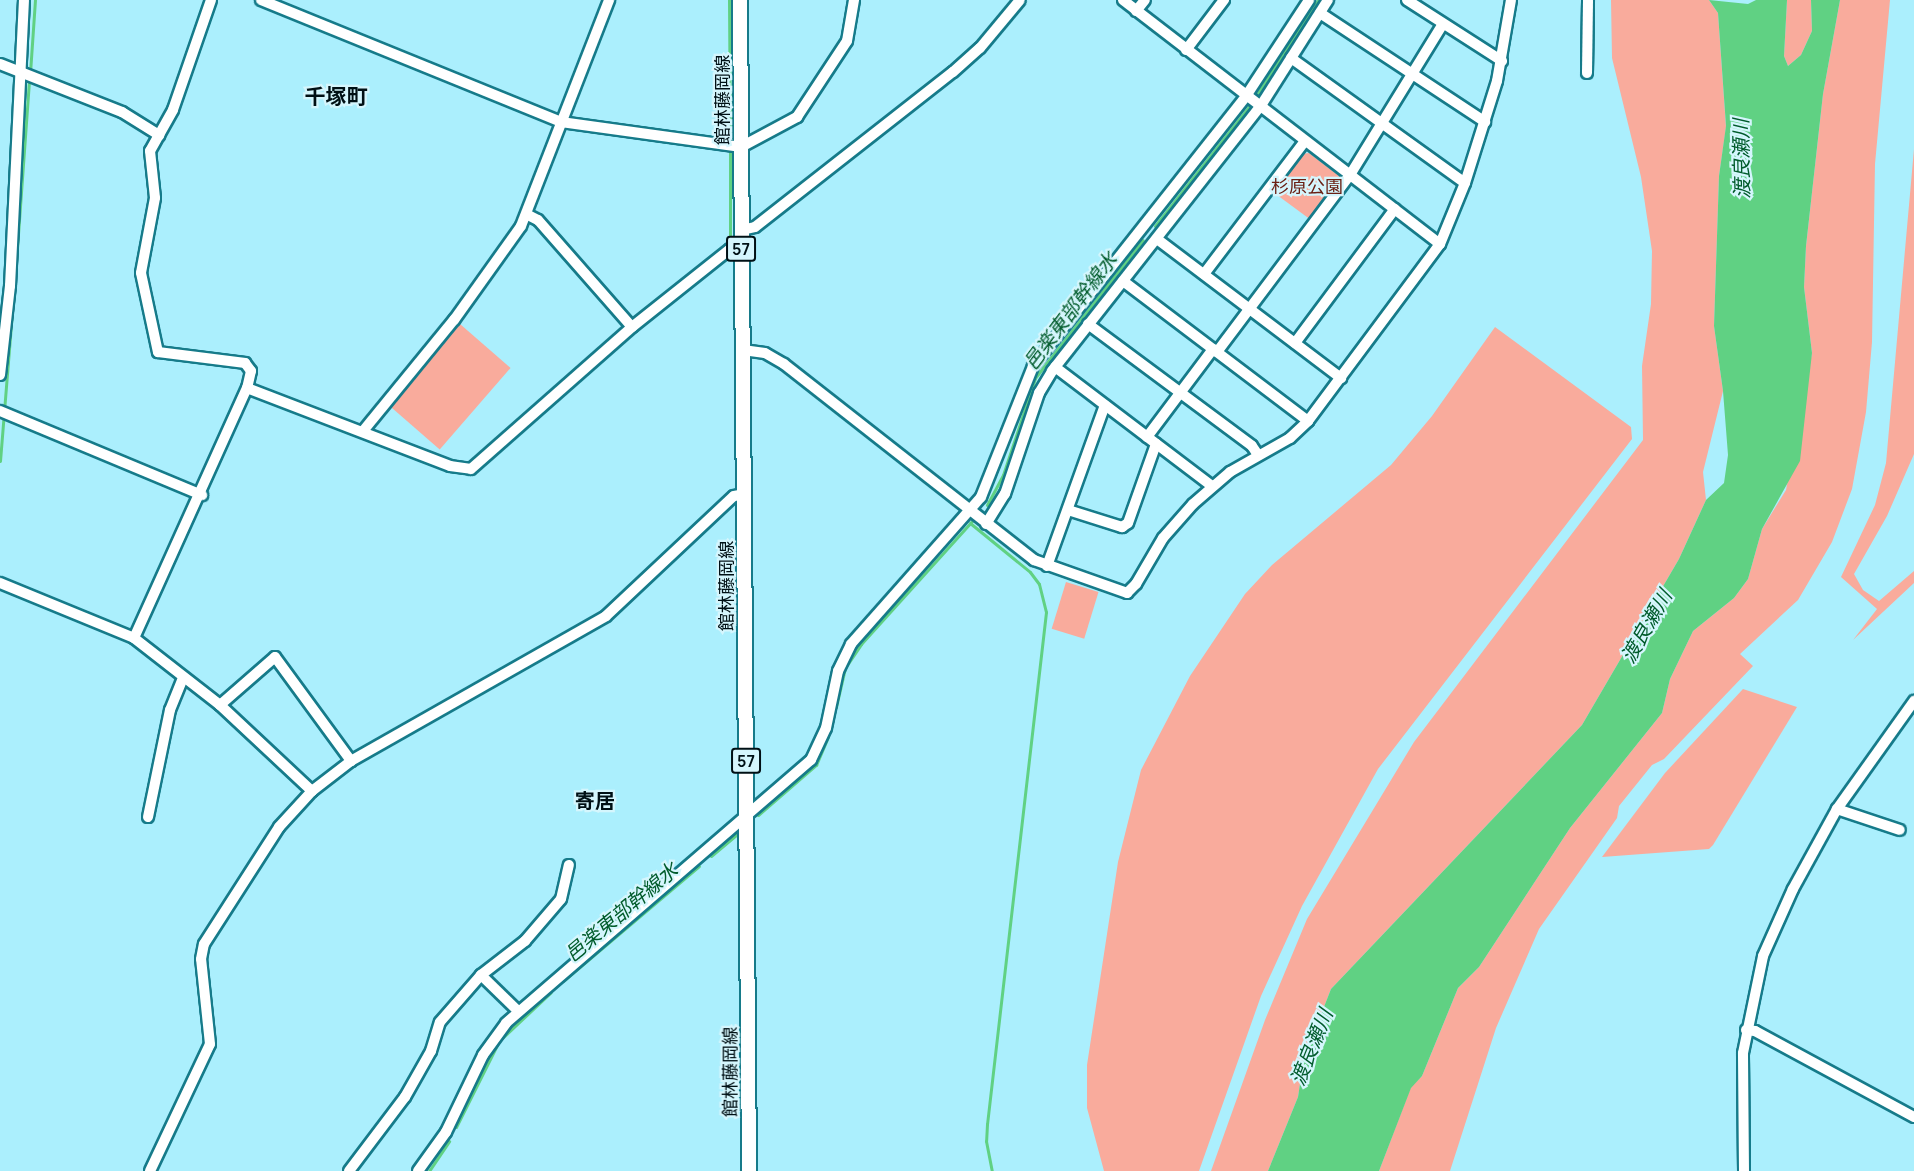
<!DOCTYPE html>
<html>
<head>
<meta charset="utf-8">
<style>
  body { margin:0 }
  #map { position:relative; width:1914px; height:1171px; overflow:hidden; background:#abeffd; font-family:Manrope,"Noto Sans JP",sans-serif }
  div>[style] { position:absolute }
  .green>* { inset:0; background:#f9ab9c; transform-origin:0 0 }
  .water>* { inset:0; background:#60d183 }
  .stream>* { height:3px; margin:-1.5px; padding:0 1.5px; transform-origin:1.5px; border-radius:1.5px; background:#60d183 }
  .roads { filter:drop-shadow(2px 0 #167b8a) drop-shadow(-2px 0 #167b8a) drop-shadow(0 2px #167b8a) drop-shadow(0 -2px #167b8a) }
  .minor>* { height:10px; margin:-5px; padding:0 5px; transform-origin:5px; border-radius:5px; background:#fff }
  .major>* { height:14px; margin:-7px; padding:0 7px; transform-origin:7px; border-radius:7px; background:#fff }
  span { translate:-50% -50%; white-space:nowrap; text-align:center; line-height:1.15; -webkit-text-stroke:4.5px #d5f6fd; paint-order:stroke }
  .shield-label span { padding:2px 4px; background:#d5f6fd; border:2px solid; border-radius:4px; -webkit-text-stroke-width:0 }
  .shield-label { font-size:16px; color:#001015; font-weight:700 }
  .street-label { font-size:18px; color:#001015 }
  .park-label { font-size:18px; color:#6b2014 }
  .water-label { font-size:20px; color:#015b2b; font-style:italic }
  .neighbourhood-label { font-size:20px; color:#001015; font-weight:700 }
  .quarter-label { font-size:21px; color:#001015; font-weight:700 }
</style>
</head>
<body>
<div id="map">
  <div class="green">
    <div style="clip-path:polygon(1611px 0,1709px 0,1718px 13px,1726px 127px,1719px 176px,1714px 326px,1723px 391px,1703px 472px,1706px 500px,1679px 559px,1582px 725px,1331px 989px,1304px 1058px,1298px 1097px,1268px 1171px,1211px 1171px,1265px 1020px,1307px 919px,1414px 742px,1643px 440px,1642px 366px,1651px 304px,1652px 251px,1641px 177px,1612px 58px)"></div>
    <div style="clip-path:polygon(1787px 0,1811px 0,1812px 31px,1801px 55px,1788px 66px,1784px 56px)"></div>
    <div style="clip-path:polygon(1840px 0,1890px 0,1875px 164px,1872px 342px,1866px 412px,1852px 489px,1832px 542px,1798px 600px,1740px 654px,1753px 666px,1664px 759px,1652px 765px,1619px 806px,1617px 818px,1539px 929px,1496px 1028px,1450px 1171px,1379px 1171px,1411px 1087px,1422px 1076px,1458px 988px,1479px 967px,1570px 828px,1662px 713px,1670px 679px,1693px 631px,1734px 598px,1748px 579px,1762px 529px,1786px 490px,1812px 353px,1804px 287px,1806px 246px,1823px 94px)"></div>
    <div style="clip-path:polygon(1914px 149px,1914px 454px,1887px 516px,1854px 574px,1863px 590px,1879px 601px,1914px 571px,1914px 583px,1853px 640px,1877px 609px,1841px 577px,1875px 505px,1886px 463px)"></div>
    <div style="clip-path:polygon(1309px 153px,1339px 176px,1339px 181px,1311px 220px,1273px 192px,1302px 154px)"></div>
    <div style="left:460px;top:324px;width:67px;height:108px;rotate:41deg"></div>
    <div style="clip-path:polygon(1495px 327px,1631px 427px,1632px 439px,1378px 769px,1302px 906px,1261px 996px,1199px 1171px,1104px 1171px,1087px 1108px,1087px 1065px,1118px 862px,1141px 770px,1190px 676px,1245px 594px,1272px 565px,1391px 465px,1432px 416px)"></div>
    <div style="left:1066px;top:582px;width:34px;height:49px;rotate:17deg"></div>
    <div style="clip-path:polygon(1743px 689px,1797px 707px,1713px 845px,1709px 849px,1602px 857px,1665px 773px)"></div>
  </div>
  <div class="water">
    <div style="clip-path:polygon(1709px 0,1748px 4px,1756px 0,1787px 0,1784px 56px,1788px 66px,1801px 55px,1812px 31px,1811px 0,1840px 0,1823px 94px,1806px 246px,1804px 287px,1812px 353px,1800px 461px,1762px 529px,1748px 579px,1734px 598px,1693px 631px,1670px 679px,1662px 713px,1570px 828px,1479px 967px,1458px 988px,1422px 1076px,1411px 1088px,1379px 1171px,1268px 1171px,1298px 1097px,1304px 1058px,1331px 989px,1582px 725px,1679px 559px,1706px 500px,1724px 483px,1728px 455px,1723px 391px,1714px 326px,1719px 176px,1726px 126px,1718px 13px)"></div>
  </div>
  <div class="stream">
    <div style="left:729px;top:0;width:142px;rotate:89.6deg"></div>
    <div style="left:30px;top:73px;width:73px;rotate:-86.1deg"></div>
    <div style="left:1256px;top:96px;width:114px;rotate:-57.1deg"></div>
    <div style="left:730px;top:149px;width:92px;rotate:90deg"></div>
    <div style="left:1155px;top:226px;width:155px;rotate:-51.8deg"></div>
    <div style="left:16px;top:262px;width:182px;rotate:-85.9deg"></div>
    <div style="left:0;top:461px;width:148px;rotate:-85.4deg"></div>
    <div style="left:987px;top:505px;width:34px;rotate:-62deg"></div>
    <div style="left:1003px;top:475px;width:102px;rotate:-71.7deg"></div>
    <div style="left:1035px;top:378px;width:175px;rotate:-52deg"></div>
    <div style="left:970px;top:523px;width:77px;rotate:39.2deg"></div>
    <div style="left:1030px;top:572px;width:15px;rotate:53deg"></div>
    <div style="left:1039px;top:584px;width:29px;rotate:76deg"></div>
    <div style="left:1046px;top:612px;width:515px;rotate:96.57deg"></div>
    <div style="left:987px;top:1124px;width:17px;rotate:93deg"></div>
    <div style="left:986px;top:1141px;width:31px;rotate:79deg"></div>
    <div style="left:836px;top:707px;width:40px;rotate:-77deg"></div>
    <div style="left:845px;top:668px;width:29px;rotate:-56deg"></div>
    <div style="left:861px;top:644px;width:166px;rotate:-47.9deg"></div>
    <div style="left:758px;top:815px;width:77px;rotate:-40.8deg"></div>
    <div style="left:816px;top:765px;width:30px;rotate:-67deg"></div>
    <div style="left:711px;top:856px;width:40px;rotate:-40deg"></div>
    <div style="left:563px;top:981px;width:178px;rotate:-40.2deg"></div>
    <div style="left:456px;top:1127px;width:96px;rotate:-63.4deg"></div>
    <div style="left:499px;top:1041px;width:71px;rotate:-43.3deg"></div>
    <div style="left:429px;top:1171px;width:36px;rotate:-56deg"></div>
  </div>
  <div class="roads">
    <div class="minor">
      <div style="left:211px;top:0;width:116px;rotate:109.1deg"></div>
      <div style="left:173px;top:110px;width:47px;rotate:119.3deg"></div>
      <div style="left:150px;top:151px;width:47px;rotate:83.9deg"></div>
      <div style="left:155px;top:198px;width:76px;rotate:100.6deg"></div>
      <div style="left:141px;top:273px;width:81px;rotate:77.9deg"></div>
      <div style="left:158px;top:352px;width:88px;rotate:7.2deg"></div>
      <div style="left:245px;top:363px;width:10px;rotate:53deg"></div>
      <div style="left:251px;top:371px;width:17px;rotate:103deg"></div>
      <div style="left:261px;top:0;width:324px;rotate:22.1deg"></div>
      <div style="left:561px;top:122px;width:182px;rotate:7.9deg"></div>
      <div style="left:741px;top:147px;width:64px;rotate:-28.2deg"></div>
      <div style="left:797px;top:117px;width:91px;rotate:-56.7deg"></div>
      <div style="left:847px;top:41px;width:42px;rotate:-80.3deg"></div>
      <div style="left:1123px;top:0;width:400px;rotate:37.6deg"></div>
      <div style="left:1407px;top:0;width:113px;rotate:32.7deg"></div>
      <div style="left:1136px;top:11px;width:14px;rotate:-51deg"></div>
      <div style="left:1320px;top:13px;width:198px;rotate:33.4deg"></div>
      <div style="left:1186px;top:50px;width:63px;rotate:-52.8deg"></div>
      <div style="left:1291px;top:58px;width:214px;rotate:35.7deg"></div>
      <div style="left:0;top:64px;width:131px;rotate:21.5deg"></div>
      <div style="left:122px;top:112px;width:44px;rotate:31.9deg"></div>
      <div style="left:1587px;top:73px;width:73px;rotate:-89.2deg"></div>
      <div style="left:528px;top:215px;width:11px;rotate:27deg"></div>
      <div style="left:538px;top:220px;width:142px;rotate:48.7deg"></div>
      <div style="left:741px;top:230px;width:14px;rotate:-12deg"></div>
      <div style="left:755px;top:227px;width:251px;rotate:-38.1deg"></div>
      <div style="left:953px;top:72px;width:36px;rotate:-42deg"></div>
      <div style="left:980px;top:48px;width:62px;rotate:-50.2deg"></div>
      <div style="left:1157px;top:239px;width:231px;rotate:37.1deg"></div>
      <div style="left:1204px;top:274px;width:167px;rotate:-52.8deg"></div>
      <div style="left:1123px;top:281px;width:232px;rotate:37.1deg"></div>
      <div style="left:1088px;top:324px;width:204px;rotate:36.6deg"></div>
      <div style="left:1252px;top:446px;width:11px;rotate:56deg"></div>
      <div style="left:1295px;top:343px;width:167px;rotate:-53.3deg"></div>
      <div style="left:743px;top:350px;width:22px;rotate:8deg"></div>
      <div style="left:765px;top:353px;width:22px;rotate:30deg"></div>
      <div style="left:784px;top:364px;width:318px;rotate:38.1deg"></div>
      <div style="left:1034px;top:560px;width:99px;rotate:19.5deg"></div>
      <div style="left:1127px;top:593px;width:13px;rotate:-45deg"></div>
      <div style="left:1136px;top:584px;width:53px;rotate:-59.6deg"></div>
      <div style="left:1163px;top:538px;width:45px;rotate:-48.6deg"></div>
      <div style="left:1193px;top:504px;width:49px;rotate:-40.9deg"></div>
      <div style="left:1230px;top:472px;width:69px;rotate:-29.5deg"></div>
      <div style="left:1290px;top:438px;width:25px;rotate:-43deg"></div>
      <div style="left:1308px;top:421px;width:221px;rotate:-53.3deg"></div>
      <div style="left:1440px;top:244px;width:66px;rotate:-67.7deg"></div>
      <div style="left:1465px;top:183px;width:107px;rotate:-72.6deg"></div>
      <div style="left:1497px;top:81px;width:82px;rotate:-80.2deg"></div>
      <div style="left:1217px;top:352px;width:221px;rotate:-53.1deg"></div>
      <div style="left:1350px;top:175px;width:177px;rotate:-58.4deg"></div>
      <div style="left:1055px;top:367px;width:197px;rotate:37.2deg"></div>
      <div style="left:0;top:375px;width:90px;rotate:-83.6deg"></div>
      <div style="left:10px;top:286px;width:286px;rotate:-87.2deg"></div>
      <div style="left:0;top:411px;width:219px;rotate:22.6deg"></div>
      <div style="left:363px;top:431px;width:144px;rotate:-50.7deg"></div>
      <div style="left:454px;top:320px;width:115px;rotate:-54.5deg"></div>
      <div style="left:521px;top:226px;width:243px;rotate:-68.7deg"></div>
      <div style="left:1147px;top:437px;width:110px;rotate:-53.1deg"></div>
      <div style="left:1068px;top:510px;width:57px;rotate:17.5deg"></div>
      <div style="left:1122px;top:527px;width:7px;rotate:-34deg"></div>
      <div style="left:1128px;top:523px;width:84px;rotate:-70.5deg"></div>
      <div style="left:986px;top:524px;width:36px;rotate:-58deg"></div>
      <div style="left:1005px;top:494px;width:107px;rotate:-71.4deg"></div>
      <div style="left:1039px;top:393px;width:26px;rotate:-59deg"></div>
      <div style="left:1052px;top:371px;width:336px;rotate:-51.8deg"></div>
      <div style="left:1260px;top:107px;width:127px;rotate:-57.6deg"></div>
      <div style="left:1047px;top:566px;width:171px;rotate:-70.2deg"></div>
      <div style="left:0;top:583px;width:145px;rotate:22.3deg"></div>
      <div style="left:134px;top:638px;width:109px;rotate:37.9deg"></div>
      <div style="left:220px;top:705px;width:126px;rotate:43.1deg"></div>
      <div style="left:134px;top:638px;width:274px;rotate:-65.7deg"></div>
      <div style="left:247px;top:388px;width:217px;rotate:21deg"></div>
      <div style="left:450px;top:466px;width:21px;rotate:8deg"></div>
      <div style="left:471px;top:469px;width:215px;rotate:-41.4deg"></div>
      <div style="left:632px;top:327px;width:125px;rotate:-38.5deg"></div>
      <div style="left:730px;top:249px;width:11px;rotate:-15deg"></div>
      <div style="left:220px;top:705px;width:73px;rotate:-41.1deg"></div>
      <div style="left:275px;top:657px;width:129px;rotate:53.8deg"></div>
      <div style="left:1837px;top:809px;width:66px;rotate:18.4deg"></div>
      <div style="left:148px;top:817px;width:109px;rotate:-78.4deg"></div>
      <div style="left:170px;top:710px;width:35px;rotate:-68deg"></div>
      <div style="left:481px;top:975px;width:52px;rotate:44.2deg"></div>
      <div style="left:1746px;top:1030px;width:9px;rotate:6deg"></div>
      <div style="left:1755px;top:1031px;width:181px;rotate:28.4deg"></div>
      <div style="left:150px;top:1171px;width:140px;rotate:-64.7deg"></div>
      <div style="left:210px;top:1044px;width:85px;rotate:-96deg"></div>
      <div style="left:201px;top:959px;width:15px;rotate:-79deg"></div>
      <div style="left:204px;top:944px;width:139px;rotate:-57.3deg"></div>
      <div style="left:279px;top:827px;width:49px;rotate:-47.5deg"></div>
      <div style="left:312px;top:791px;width:49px;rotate:-37.6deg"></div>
      <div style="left:351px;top:761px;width:293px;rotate:-29.6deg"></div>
      <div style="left:606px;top:616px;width:175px;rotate:-43.2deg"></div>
      <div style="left:734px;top:496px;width:10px;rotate:-11deg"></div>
      <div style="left:349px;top:1171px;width:93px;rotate:-52.9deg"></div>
      <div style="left:405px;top:1097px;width:53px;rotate:-60.5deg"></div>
      <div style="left:431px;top:1051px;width:30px;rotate:-73deg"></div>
      <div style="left:440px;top:1022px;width:62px;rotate:-48.9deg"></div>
      <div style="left:481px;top:975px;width:56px;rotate:-37.7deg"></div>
      <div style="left:525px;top:941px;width:55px;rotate:-49.4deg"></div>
      <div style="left:561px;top:899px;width:35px;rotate:-77deg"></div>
      <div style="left:418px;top:1171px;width:48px;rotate:-54.3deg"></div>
      <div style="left:446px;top:1132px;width:85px;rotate:-64.3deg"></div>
      <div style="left:483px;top:1055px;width:39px;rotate:-54deg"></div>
      <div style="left:506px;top:1023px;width:403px;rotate:-40.8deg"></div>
      <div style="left:811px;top:760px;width:35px;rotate:-65deg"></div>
      <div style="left:826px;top:728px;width:58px;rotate:-78.1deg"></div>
      <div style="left:838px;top:671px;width:30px;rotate:-64deg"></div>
      <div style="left:851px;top:644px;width:196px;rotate:-48.5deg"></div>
      <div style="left:981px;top:497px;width:141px;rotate:-68.3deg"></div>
      <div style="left:1033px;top:366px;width:344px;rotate:-51.7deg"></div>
      <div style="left:1246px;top:96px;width:115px;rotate:-56.7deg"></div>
      <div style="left:1744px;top:1171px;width:118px;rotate:-90.5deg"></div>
      <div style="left:1743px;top:1053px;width:99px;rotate:-78.3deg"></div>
      <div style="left:1763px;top:956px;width:73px;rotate:-65.9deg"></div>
      <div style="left:1793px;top:889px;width:91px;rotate:-61.2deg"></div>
      <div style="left:1837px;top:809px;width:133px;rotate:-54.5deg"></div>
    </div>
    <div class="major">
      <div style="left:740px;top:0;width:1171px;rotate:89.56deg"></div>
    </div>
  </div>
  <div class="shield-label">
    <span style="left:741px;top:249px">57</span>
    <span style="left:746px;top:761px">57</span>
  </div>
  <div class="street-label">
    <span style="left:722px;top:100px;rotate:-90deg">館林藤岡線</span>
    <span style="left:726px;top:586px;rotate:-90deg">館林藤岡線</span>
    <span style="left:730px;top:1072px;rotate:-90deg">館林藤岡線</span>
  </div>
  <div class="park-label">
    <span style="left:1307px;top:186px">杉原公園</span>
  </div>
  <div class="water-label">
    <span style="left:1741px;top:159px;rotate:-91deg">渡良瀬川</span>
    <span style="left:1070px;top:311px;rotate:-53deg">邑楽東部幹線水</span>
    <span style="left:1646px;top:626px;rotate:-60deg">渡良瀬川</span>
    <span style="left:621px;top:912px;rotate:-40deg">邑楽東部幹線水</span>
    <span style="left:1311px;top:1047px;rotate:-68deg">渡良瀬川</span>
  </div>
  <div class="neighbourhood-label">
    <span style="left:595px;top:800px">寄居</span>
  </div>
  <div class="quarter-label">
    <span style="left:336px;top:96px">千塚町</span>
  </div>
</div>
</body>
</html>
